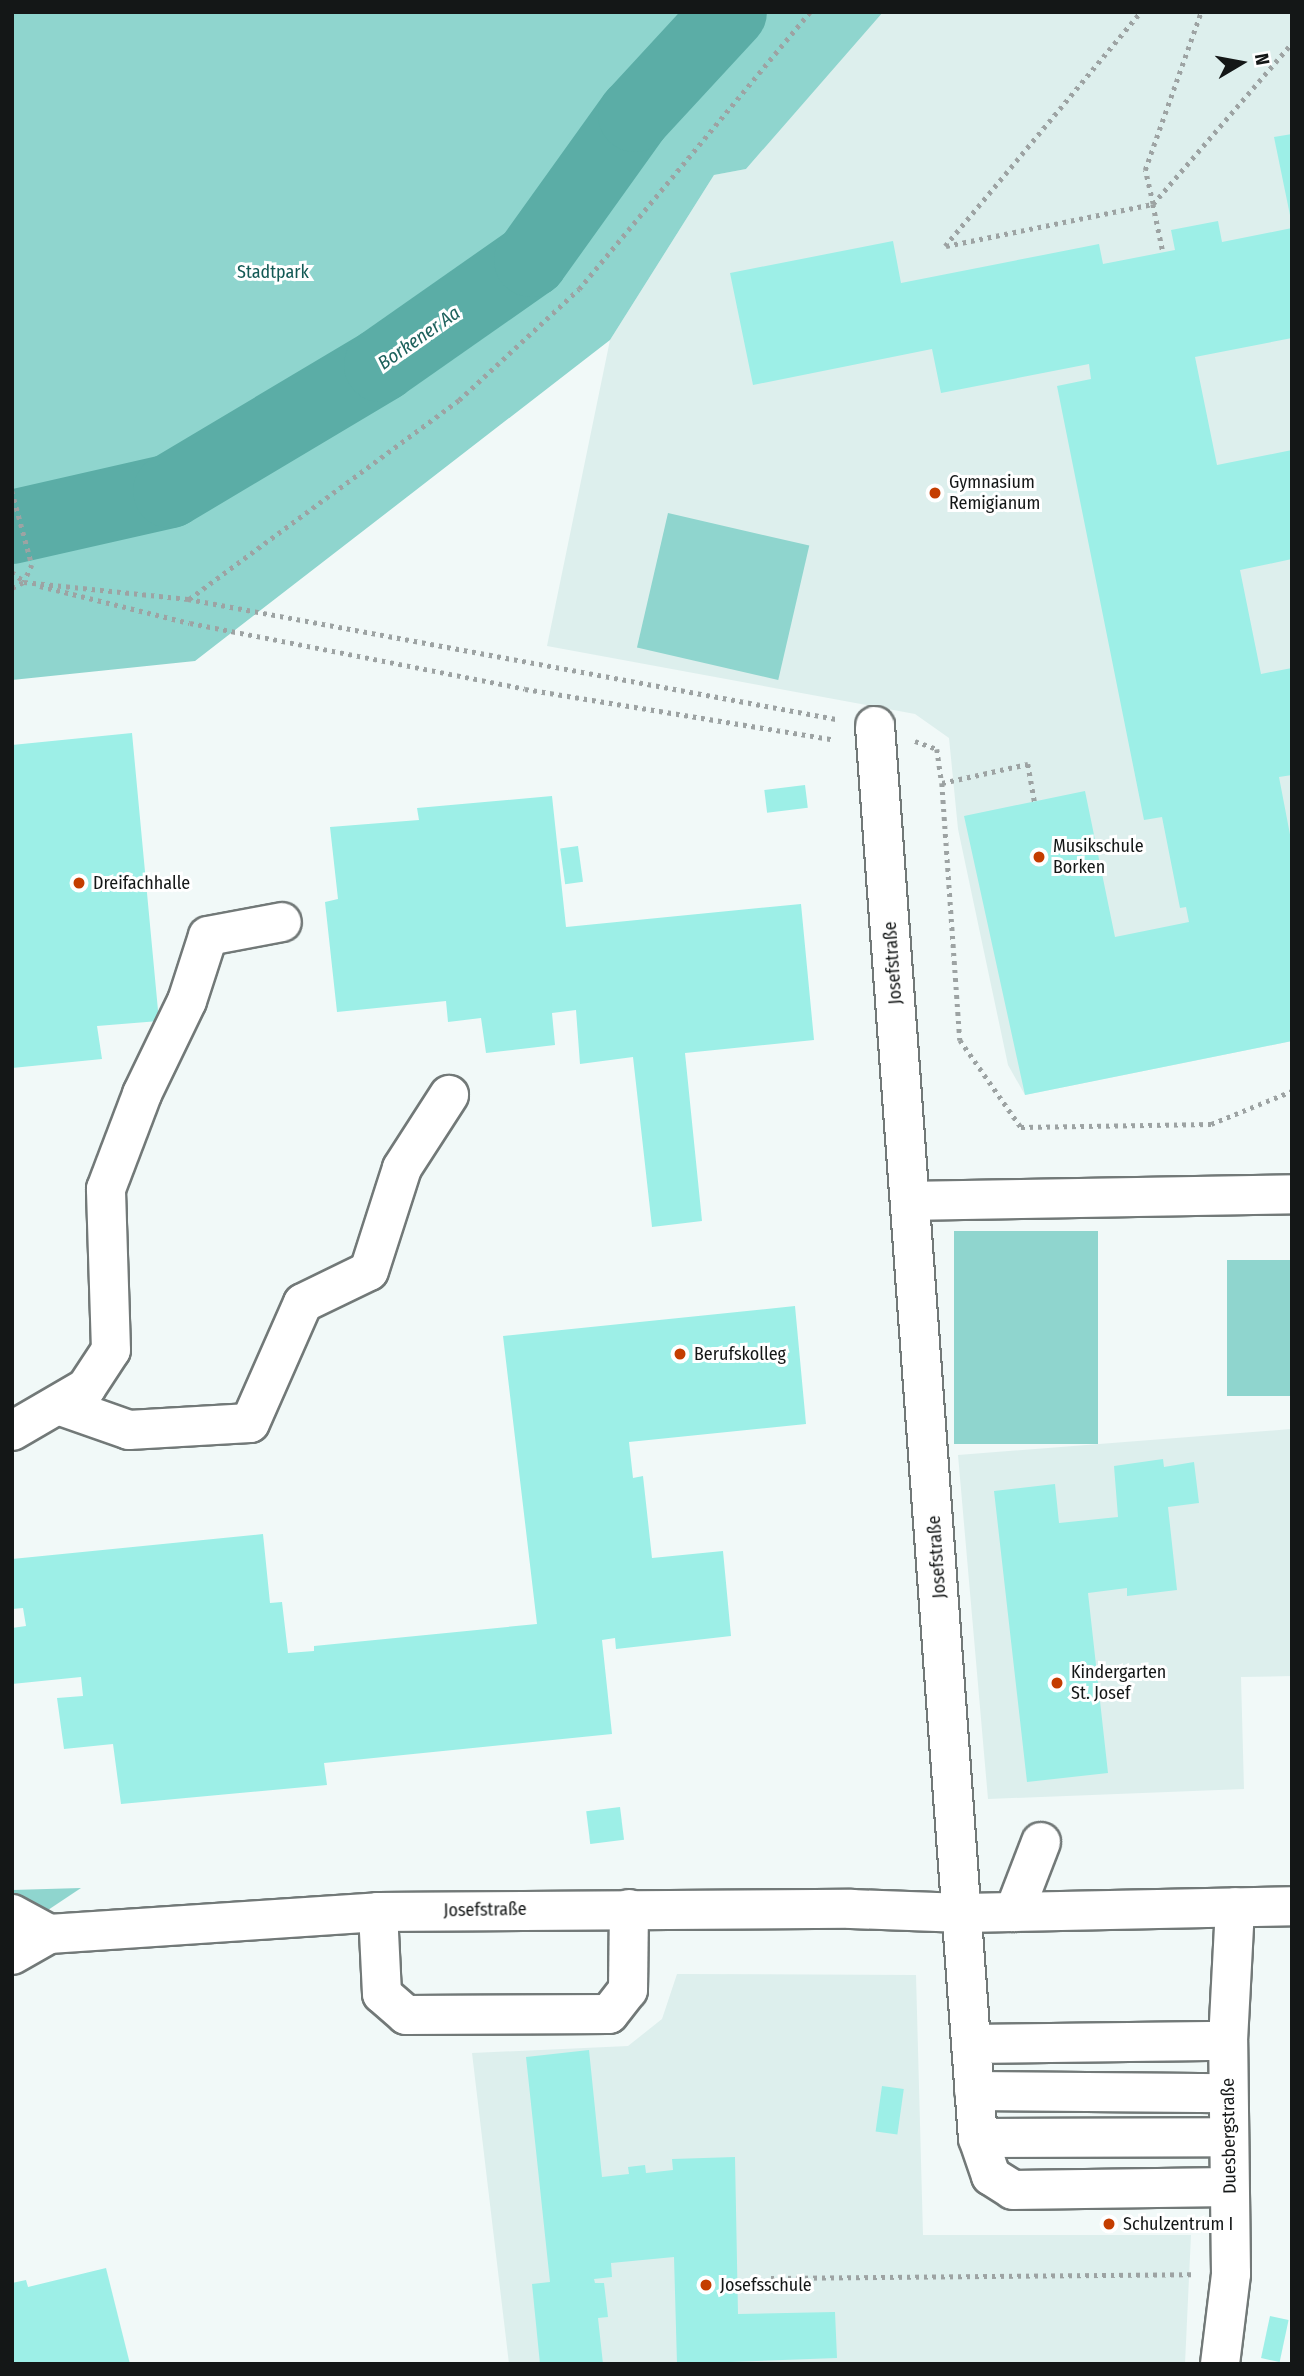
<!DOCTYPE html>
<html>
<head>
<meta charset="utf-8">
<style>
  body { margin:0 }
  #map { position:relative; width:1304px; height:2376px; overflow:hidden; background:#f1f9f8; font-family:"Fira Sans Condensed",sans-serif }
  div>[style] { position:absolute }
  .built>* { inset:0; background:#ddefed }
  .green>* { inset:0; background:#8fd5ce; transform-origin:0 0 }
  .river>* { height:74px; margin:-37px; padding:0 37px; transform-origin:37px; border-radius:37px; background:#5bada6 }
  .building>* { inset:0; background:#9defe7; transform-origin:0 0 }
  .path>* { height:4.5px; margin-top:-2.25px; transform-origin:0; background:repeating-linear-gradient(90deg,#9da3a3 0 3.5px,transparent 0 8.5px) }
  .roads { filter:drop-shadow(2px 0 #727978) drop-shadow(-2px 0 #727978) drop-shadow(0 2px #727978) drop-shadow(0 -2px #727978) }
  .minor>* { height:38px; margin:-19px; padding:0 19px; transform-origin:19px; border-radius:19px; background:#fff }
  .dots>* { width:19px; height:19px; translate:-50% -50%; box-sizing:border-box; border:4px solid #fff; border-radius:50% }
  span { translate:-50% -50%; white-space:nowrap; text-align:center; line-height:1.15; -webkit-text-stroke:6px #fff; paint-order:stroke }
  .park-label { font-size:18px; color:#125954 }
  .poi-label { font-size:18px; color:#141717 }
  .left { translate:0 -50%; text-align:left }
  .street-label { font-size:18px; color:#141717 }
  .water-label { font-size:19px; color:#1d615c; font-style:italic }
  .frame { position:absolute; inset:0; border:14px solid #141717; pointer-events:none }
  .north { position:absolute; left:1206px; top:28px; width:70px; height:70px; -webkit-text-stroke:5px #fff; paint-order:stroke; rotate:80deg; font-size:19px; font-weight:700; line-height:28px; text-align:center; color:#141717 }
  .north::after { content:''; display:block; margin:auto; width:24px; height:32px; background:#141717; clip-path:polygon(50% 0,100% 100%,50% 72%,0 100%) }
</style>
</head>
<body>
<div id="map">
  <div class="built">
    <div style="clip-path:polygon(882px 12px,1292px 12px,1292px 1041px,1025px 1095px,1008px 1065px,958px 829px,949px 738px,915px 714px,547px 646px,610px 340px,714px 175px,746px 169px)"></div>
    <div style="clip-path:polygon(1291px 1429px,1292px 1676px,1241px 1677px,1244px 1789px,988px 1799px,958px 1455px)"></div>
    <div style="clip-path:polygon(677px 1974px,916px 1975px,923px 2235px,1191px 2235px,1185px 2364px,509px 2364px,472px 2053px,628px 2046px,662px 2019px)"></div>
  </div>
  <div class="green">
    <div style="clip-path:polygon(12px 12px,883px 12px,746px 169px,714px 175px,610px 340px,195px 661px,12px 680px)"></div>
    <div style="left:668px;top:513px;width:145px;height:138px;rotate:13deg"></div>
    <div style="left:1098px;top:1231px;width:213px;height:144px;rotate:90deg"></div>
    <div style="left:1292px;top:1260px;width:136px;height:65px;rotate:90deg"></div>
    <div style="clip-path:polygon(81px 1888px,12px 1934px,12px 1890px)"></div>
  </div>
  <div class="river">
    <div style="left:12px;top:527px;width:162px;rotate:-12.8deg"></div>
    <div style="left:170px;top:491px;width:246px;rotate:-30.8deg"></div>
    <div style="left:381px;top:365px;width:183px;rotate:-35deg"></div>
    <div style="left:531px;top:260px;width:178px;rotate:-54.4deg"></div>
    <div style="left:635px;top:115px;width:140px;rotate:-47.3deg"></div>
  </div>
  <div class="building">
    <div style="clip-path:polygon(1292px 134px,1292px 220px,1291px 220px,1274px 137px)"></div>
    <div style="clip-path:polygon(1218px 221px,1222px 242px,1292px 228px,1292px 338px,1195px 357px,1217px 465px,1292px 450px,1292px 559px,1240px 570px,1261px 674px,1292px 668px,1292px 775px,1279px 777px,1292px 845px,1292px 1041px,1025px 1095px,964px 816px,1085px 791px,1115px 937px,1189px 922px,1186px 907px,1180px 908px,1162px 817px,1144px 820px,1057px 386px,1091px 379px,1089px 364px,941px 393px,932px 349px,753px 385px,730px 273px,893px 241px,901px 283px,1099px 244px,1103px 264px,1175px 250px,1171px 230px)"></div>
    <div style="clip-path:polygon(132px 733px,159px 1021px,97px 1026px,102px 1059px,12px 1068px,12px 745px)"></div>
    <div style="left:805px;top:785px;width:23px;height:41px;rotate:83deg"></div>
    <div style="clip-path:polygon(552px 796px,566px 927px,801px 904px,814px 1040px,685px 1053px,702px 1221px,652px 1227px,633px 1057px,580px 1064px,576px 1010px,552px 1013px,555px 1045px,486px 1053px,481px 1018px,448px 1022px,446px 1001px,337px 1012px,325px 902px,338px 899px,330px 827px,419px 820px,417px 808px)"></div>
    <div style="left:578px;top:846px;width:36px;height:18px;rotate:82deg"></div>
    <div style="clip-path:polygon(795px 1306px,806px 1424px,629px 1442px,633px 1478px,643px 1476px,652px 1558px,723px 1551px,731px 1636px,616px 1649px,615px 1638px,602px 1640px,612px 1734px,324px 1763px,327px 1785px,121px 1804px,113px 1744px,64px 1749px,57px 1698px,83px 1696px,81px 1677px,12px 1684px,12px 1628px,26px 1626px,23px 1608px,12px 1609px,12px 1559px,263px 1534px,270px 1603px,282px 1602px,288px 1653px,314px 1651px,314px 1646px,537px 1624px,503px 1336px)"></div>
    <div style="clip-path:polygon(1163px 1459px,1164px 1467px,1194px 1462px,1199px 1503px,1168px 1507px,1177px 1590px,1127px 1596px,1127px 1588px,1088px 1593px,1108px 1773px,1027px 1782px,994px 1491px,1055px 1484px,1059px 1523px,1118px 1517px,1114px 1466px)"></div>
    <div style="left:620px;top:1807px;width:33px;height:34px;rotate:83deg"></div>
    <div style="clip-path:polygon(589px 2050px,602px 2177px,629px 2174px,628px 2167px,645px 2165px,646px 2173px,673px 2170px,672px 2159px,735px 2157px,738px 2314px,835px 2312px,837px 2358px,677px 2364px,674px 2257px,611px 2263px,612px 2277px,594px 2279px,595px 2283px,604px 2283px,608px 2317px,598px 2318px,603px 2364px,540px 2364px,532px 2284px,550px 2282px,526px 2057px)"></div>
    <div style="left:882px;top:2086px;width:22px;height:46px;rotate:8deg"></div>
    <div style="clip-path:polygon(106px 2268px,130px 2364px,12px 2364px,12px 2283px,26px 2280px,28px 2287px)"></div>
    <div style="left:1270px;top:2316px;width:19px;height:43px;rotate:12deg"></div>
  </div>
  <div class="path">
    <div style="left:1153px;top:204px;width:213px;rotate:-49.2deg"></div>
    <div style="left:1153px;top:204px;width:35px;rotate:-103deg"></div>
    <div style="left:1145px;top:170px;width:168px;rotate:-70.5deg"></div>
    <div style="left:945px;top:246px;width:305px;rotate:-50.1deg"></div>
    <div style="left:946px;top:246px;width:211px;rotate:-11.5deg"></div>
    <div style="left:1153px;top:204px;width:49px;rotate:78.2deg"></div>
    <div style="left:12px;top:491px;width:77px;rotate:74.9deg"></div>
    <div style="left:32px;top:565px;width:19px;rotate:115deg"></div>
    <div style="left:12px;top:572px;width:16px;rotate:38deg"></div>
    <div style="left:40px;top:586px;width:154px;rotate:13.9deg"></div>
    <div style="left:190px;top:623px;width:341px;rotate:11.1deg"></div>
    <div style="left:525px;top:689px;width:314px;rotate:9.3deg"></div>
    <div style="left:12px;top:588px;width:13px;rotate:-27deg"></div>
    <div style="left:24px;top:582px;width:165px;rotate:5.9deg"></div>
    <div style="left:188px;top:599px;width:659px;rotate:10.49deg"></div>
    <div style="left:189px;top:599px;width:335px;rotate:-36.4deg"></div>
    <div style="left:459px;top:400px;width:163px;rotate:-42.8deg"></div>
    <div style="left:579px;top:289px;width:361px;rotate:-50.2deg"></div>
    <div style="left:915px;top:741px;width:23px;rotate:20deg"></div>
    <div style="left:937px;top:749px;width:34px;rotate:82deg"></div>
    <div style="left:942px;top:783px;width:258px;rotate:86deg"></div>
    <div style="left:960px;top:1040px;width:106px;rotate:55deg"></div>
    <div style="left:1021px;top:1127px;width:190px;rotate:-0.9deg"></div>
    <div style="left:1211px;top:1124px;width:87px;rotate:-22.2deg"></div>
    <div style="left:942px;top:783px;width:88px;rotate:-12.5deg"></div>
    <div style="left:1028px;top:764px;width:39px;rotate:80deg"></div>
    <div style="left:771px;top:2278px;width:421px;rotate:-0.5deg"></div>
  </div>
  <div class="roads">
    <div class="minor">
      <div style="left:875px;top:726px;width:1416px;rotate:85.83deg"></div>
      <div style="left:978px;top:2138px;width:40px;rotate:71.1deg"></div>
      <div style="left:991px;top:2176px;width:26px;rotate:32deg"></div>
      <div style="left:1013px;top:2190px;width:216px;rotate:-0.8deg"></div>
      <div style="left:910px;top:1201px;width:382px;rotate:-1deg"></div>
      <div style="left:58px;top:1405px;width:75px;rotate:19.4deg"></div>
      <div style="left:129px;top:1430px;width:121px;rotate:-3.3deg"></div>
      <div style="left:250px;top:1423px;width:131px;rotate:-66.2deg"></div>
      <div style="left:303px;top:1303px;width:73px;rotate:-25.9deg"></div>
      <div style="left:369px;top:1271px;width:108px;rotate:-72.2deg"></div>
      <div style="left:402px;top:1168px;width:87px;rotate:-57.2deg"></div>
      <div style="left:12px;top:1431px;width:86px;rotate:-30.2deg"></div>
      <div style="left:86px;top:1388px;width:45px;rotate:-56.7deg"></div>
      <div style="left:111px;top:1350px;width:161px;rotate:-91.8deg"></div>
      <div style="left:106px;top:1189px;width:102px;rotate:-69.2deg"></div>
      <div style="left:142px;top:1094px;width:103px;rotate:-64.2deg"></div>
      <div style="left:187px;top:1001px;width:68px;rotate:-72.1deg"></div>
      <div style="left:208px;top:936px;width:75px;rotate:-10.7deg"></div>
      <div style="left:378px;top:1912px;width:82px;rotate:87.2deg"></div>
      <div style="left:382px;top:1994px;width:32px;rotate:41deg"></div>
      <div style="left:406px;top:2015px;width:203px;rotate:-0.3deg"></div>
      <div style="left:609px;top:2014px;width:31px;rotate:-52deg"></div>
      <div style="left:628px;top:1990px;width:81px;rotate:-89.3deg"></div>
      <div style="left:1014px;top:1912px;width:75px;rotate:-68.9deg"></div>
      <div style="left:12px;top:1914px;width:42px;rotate:28.4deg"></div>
      <div style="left:12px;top:1955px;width:43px;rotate:-29.6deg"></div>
      <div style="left:49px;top:1934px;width:330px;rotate:-3.8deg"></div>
      <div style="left:378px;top:1912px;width:473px;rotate:-0.4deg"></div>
      <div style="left:851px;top:1909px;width:113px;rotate:2deg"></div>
      <div style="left:964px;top:1913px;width:328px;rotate:-1.2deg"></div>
      <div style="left:971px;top:2044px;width:257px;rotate:-0.7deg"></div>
      <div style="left:974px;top:2091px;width:254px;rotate:0.5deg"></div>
      <div style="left:978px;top:2138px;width:250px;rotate:-0.2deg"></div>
      <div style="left:1220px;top:2364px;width:91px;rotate:-83deg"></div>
      <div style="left:1231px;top:2274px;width:233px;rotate:-90.7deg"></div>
      <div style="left:1228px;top:2041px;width:134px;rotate:-87deg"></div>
    </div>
  </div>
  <div class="dots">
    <div style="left:935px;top:493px;background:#c43d00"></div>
    <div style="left:1039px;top:857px;background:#c43d00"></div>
    <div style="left:79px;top:883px;background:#c43d00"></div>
    <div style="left:680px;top:1354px;background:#c43d00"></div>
    <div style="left:1057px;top:1683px;background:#c43d00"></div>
    <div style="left:1109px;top:2224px;background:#c43d00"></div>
    <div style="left:706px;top:2285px;background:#c43d00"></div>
  </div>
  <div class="park-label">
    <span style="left:273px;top:272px">Stadtpark</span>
  </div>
  <div class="poi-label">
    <span class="left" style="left:949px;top:493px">Gymnasium<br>Remigianum</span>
    <span class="left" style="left:1053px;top:857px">Musikschule<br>Borken</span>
    <span class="left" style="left:93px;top:883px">Dreifachhalle</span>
    <span class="left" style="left:694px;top:1354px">Berufskolleg</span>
    <span class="left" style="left:1071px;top:1683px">Kindergarten<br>St. Josef</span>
    <span class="left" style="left:1123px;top:2224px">Schulzentrum I</span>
    <span class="left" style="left:720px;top:2285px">Josefsschule</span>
  </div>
  <div class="street-label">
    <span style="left:893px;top:963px;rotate:-94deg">Josefstraße</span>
    <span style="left:937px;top:1557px;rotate:-94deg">Josefstraße</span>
    <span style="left:485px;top:1910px;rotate:-1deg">Josefstraße</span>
    <span style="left:1229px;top:2136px;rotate:-91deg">Duesbergstraße</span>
  </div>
  <div class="water-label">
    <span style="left:419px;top:338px;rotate:-35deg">Borkener Aa</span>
  </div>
  <div class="frame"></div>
  <div class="north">N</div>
</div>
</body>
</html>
